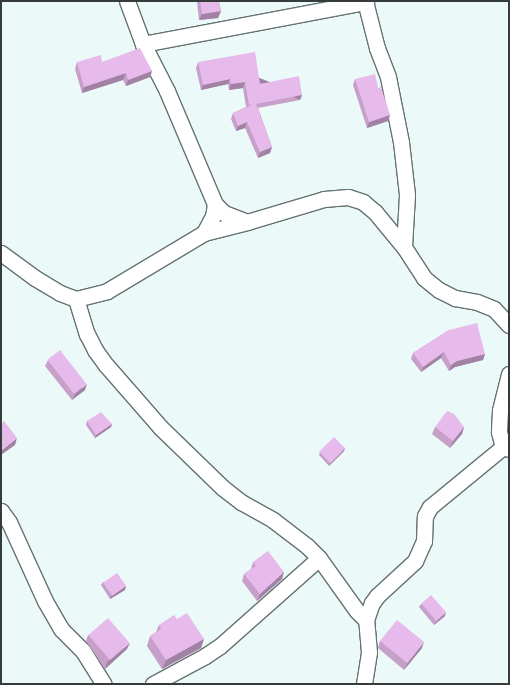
<!DOCTYPE html>
<html>
<head>
<meta charset="utf-8">
<style>
  body { margin:0 }
  #map { position:relative; width:510px; height:685px; overflow:hidden; background:#ebf9f9; font-family:"PT Sans",sans-serif }
  div>[style] { position:absolute }
  .roads { filter:drop-shadow(1px 0 #667272) drop-shadow(-1px 0 #667272) drop-shadow(0 1px #667272) drop-shadow(0 -1px #667272) }
  .minor>* { height:15px; margin:-7.5px; padding:0 7.5px; transform-origin:7.5px; border-radius:7.5px; background:#fff }
  .wall>* { inset:0; background:#c6a0c9 }
  .shaded-wall>* { inset:0; background:#a182a4; transform-origin:0 0 }
  .building>* { inset:0; background:#e6baea; transform-origin:0 0 }
  span { translate:-50% -50%; white-space:nowrap; text-align:center; line-height:1.15; -webkit-text-stroke:3px #ebf9f9; paint-order:stroke }
  .frame { position:absolute; inset:0; border:2px solid #363b3b; pointer-events:none }
</style>
</head>
<body>
<div id="map">
  <div class="roads">
    <div class="minor">
      <div style="left:127px;top:1px;width:46px;rotate:69.6deg"></div>
      <div style="left:143px;top:44px;width:53px;rotate:62.9deg"></div>
      <div style="left:167px;top:91px;width:123px;rotate:67deg"></div>
      <div style="left:215px;top:204px;width:12px;rotate:99deg"></div>
      <div style="left:213px;top:216px;width:19px;rotate:118deg"></div>
      <div style="left:365px;top:1px;width:49px;rotate:75.7deg"></div>
      <div style="left:377px;top:48px;width:31px;rotate:69deg"></div>
      <div style="left:388px;top:77px;width:66px;rotate:78.7deg"></div>
      <div style="left:401px;top:142px;width:53px;rotate:83.5deg"></div>
      <div style="left:407px;top:195px;width:52px;rotate:93.3deg"></div>
      <div style="left:143px;top:44px;width:227px;rotate:-10.7deg"></div>
      <div style="left:215px;top:204px;width:13px;rotate:45deg"></div>
      <div style="left:224px;top:213px;width:25px;rotate:21deg"></div>
      <div style="left:1px;top:253px;width:42px;rotate:36.3deg"></div>
      <div style="left:35px;top:278px;width:29px;rotate:31deg"></div>
      <div style="left:60px;top:293px;width:17px;rotate:21deg"></div>
      <div style="left:76px;top:299px;width:32px;rotate:-14deg"></div>
      <div style="left:107px;top:291px;width:113px;rotate:-30.9deg"></div>
      <div style="left:204px;top:233px;width:44px;rotate:-14.3deg"></div>
      <div style="left:247px;top:222px;width:80px;rotate:-16.6deg"></div>
      <div style="left:324px;top:199px;width:24px;rotate:-5deg"></div>
      <div style="left:348px;top:197px;width:16px;rotate:18deg"></div>
      <div style="left:363px;top:202px;width:16px;rotate:40deg"></div>
      <div style="left:375px;top:212px;width:45px;rotate:50.4deg"></div>
      <div style="left:404px;top:247px;width:37px;rotate:57deg"></div>
      <div style="left:424px;top:278px;width:19px;rotate:39deg"></div>
      <div style="left:439px;top:290px;width:18px;rotate:27deg"></div>
      <div style="left:455px;top:298px;width:22px;rotate:10deg"></div>
      <div style="left:477px;top:302px;width:18px;rotate:22deg"></div>
      <div style="left:494px;top:309px;width:22px;rotate:47deg"></div>
      <div style="left:76px;top:299px;width:37px;rotate:73deg"></div>
      <div style="left:87px;top:334px;width:18px;rotate:63deg"></div>
      <div style="left:95px;top:350px;width:19px;rotate:54deg"></div>
      <div style="left:106px;top:365px;width:82px;rotate:48.9deg"></div>
      <div style="left:160px;top:427px;width:88px;rotate:44.1deg"></div>
      <div style="left:223px;top:488px;width:23px;rotate:38deg"></div>
      <div style="left:241px;top:502px;width:37px;rotate:29deg"></div>
      <div style="left:273px;top:520px;width:43px;rotate:37.4deg"></div>
      <div style="left:307px;top:546px;width:17px;rotate:45deg"></div>
      <div style="left:319px;top:558px;width:65px;rotate:54.4deg"></div>
      <div style="left:357px;top:611px;width:13px;rotate:45deg"></div>
      <div style="left:509px;top:374px;width:38px;rotate:104deg"></div>
      <div style="left:500px;top:411px;width:21px;rotate:93deg"></div>
      <div style="left:499px;top:432px;width:16px;rotate:75deg"></div>
      <div style="left:503px;top:447px;width:6px;rotate:18deg"></div>
      <div style="left:1px;top:511px;width:14px;rotate:54deg"></div>
      <div style="left:9px;top:522px;width:87px;rotate:65.5deg"></div>
      <div style="left:45px;top:601px;width:32px;rotate:60deg"></div>
      <div style="left:61px;top:629px;width:31px;rotate:45deg"></div>
      <div style="left:83px;top:651px;width:39px;rotate:58deg"></div>
      <div style="left:153px;top:684px;width:59px;rotate:-28.3deg"></div>
      <div style="left:205px;top:656px;width:18px;rotate:-34deg"></div>
      <div style="left:220px;top:646px;width:132px;rotate:-41.6deg"></div>
      <div style="left:364px;top:684px;width:32px;rotate:-81deg"></div>
      <div style="left:369px;top:652px;width:32px;rotate:-95deg"></div>
      <div style="left:366px;top:620px;width:18px;rotate:-71deg"></div>
      <div style="left:372px;top:603px;width:9px;rotate:-54deg"></div>
      <div style="left:377px;top:596px;width:52px;rotate:-42.6deg"></div>
      <div style="left:415px;top:561px;width:22px;rotate:-66deg"></div>
      <div style="left:424px;top:541px;width:25px;rotate:-88deg"></div>
      <div style="left:425px;top:516px;width:10px;rotate:-61deg"></div>
      <div style="left:430px;top:507px;width:94px;rotate:-39.4deg"></div>
    </div>
  </div>
  <div class="wall">
    <div style="clip-path:polygon(197px 1px,219px 1px,221px 11px,218px 18px,199px 20px)"></div>
    <div style="clip-path:polygon(77px 62px,102px 62px,152px 71px,150px 77px,126px 86px,123px 80px,82px 93px,75px 69px)"></div>
    <div style="clip-path:polygon(198px 62px,260px 84px,302px 95px,300px 100px,258px 108px,272px 147px,270px 153px,258px 158px,245px 128px,236px 131px,231px 119px,233px 113px,246px 107px,243px 88px,229px 90px,228px 84px,201px 90px,196px 68px)"></div>
    <div style="clip-path:polygon(355px 79px,378px 88px,390px 115px,388px 121px,367px 128px,353px 85px)"></div>
    <div style="clip-path:polygon(449px 330px,485px 354px,483px 360px,455px 367px,449px 371px,441px 358px,421px 372px,411px 359px,413px 353px)"></div>
    <div style="clip-path:polygon(48px 360px,85px 390px,72px 400px,45px 366px)"></div>
    <div style="clip-path:polygon(87px 421px,112px 424px,111px 427px,95px 438px,86px 425px)"></div>
    <div style="clip-path:polygon(435px 427px,464px 427px,462px 434px,450px 448px,432px 434px)"></div>
    <div style="clip-path:polygon(345px 448px,344px 451px,329px 466px,319px 455px,320px 452px)"></div>
    <div style="clip-path:polygon(253px 562px,284px 572px,282px 579px,257px 601px,242px 581px,244px 574px,251px 569px)"></div>
    <div style="clip-path:polygon(103px 582px,126px 586px,125px 590px,110px 599px,101px 585px)"></div>
    <div style="clip-path:polygon(421px 604px,445px 616px,434px 625px,419px 607px)"></div>
    <div style="clip-path:polygon(177px 619px,204px 639px,201px 648px,162px 669px,147px 646px,150px 636px,156px 632px,159px 625px)"></div>
    <div style="clip-path:polygon(88px 635px,127px 649px,105px 669px,86px 641px)"></div>
    <div style="clip-path:polygon(380px 641px,422px 648px,404px 670px,378px 648px)"></div>
  </div>
  <div class="shaded-wall">
    <div style="clip-path:polygon(221px 11px,218px 18px,199px 20px,202px 14px)"></div>
    <div style="clip-path:polygon(152px 71px,150px 77px,126px 86px,128px 80px)"></div>
    <div style="clip-path:polygon(126px 73px,123px 80px,82px 93px,84px 87px)"></div>
    <div style="clip-path:polygon(230px 79px,228px 84px,201px 90px,203px 85px)"></div>
    <div style="clip-path:polygon(245px 82px,243px 88px,229px 90px,231px 84px)"></div>
    <div style="left:302px;top:95px;width:5px;height:47px;rotate:112deg"></div>
    <div style="clip-path:polygon(390px 115px,388px 121px,367px 128px,369px 122px)"></div>
    <div style="clip-path:polygon(247px 122px,245px 128px,236px 131px,238px 126px)"></div>
    <div style="clip-path:polygon(272px 147px,270px 153px,258px 158px,260px 152px)"></div>
    <div style="clip-path:polygon(444px 352px,441px 358px,421px 372px,423px 367px)"></div>
    <div style="clip-path:polygon(485px 354px,483px 360px,455px 367px,449px 371px,451px 365px,457px 361px)"></div>
    <div style="clip-path:polygon(87px 384px,85px 390px,72px 400px,75px 394px)"></div>
    <div style="clip-path:polygon(112px 424px,111px 427px,95px 438px,96px 435px)"></div>
    <div style="clip-path:polygon(464px 427px,462px 434px,450px 448px,453px 441px)"></div>
    <div style="clip-path:polygon(17px 438px,15px 445px,1px 455px,1px 451px)"></div>
    <div style="clip-path:polygon(345px 448px,344px 451px,329px 466px,331px 463px)"></div>
    <div style="clip-path:polygon(284px 572px,282px 579px,257px 601px,260px 594px)"></div>
    <div style="clip-path:polygon(126px 586px,125px 590px,110px 599px,111px 596px)"></div>
    <div style="clip-path:polygon(446px 612px,445px 616px,434px 625px,436px 622px)"></div>
    <div style="clip-path:polygon(204px 639px,201px 648px,162px 669px,166px 660px)"></div>
    <div style="clip-path:polygon(424px 642px,422px 648px,404px 670px,407px 664px)"></div>
    <div style="clip-path:polygon(130px 643px,127px 649px,105px 669px,107px 662px)"></div>
  </div>
  <div class="building">
    <div style="clip-path:polygon(200px 1px,219px 1px,221px 11px,202px 14px)"></div>
    <div style="clip-path:polygon(140px 48px,152px 71px,128px 80px,126px 73px,84px 87px,77px 62px,101px 55px,102px 62px)"></div>
    <div style="clip-path:polygon(255px 52px,260px 84px,299px 76px,302px 95px,256px 104px,272px 147px,260px 152px,247px 122px,238px 126px,233px 113px,254px 104px,249px 105px,245px 82px,231px 84px,230px 79px,203px 85px,198px 62px)"></div>
    <div style="clip-path:polygon(375px 74px,378px 88px,381px 87px,390px 115px,369px 122px,355px 79px)"></div>
    <div style="clip-path:polygon(477px 323px,485px 354px,457px 361px,451px 365px,444px 352px,423px 367px,413px 353px,449px 330px)"></div>
    <div style="left:60px;top:350px;width:43px;height:16px;rotate:52deg"></div>
    <div style="clip-path:polygon(447px 411px,454px 414px,464px 427px,453px 441px,435px 427px)"></div>
    <div style="clip-path:polygon(101px 412px,112px 424px,96px 435px,87px 421px)"></div>
    <div style="clip-path:polygon(4px 421px,17px 438px,1px 451px,1px 424px)"></div>
    <div style="left:334px;top:437px;width:16px;height:21px;rotate:45deg"></div>
    <div style="clip-path:polygon(268px 551px,284px 572px,260px 594px,244px 574px,256px 566px,253px 562px)"></div>
    <div style="left:117px;top:573px;width:16px;height:17px;rotate:55deg"></div>
    <div style="left:431px;top:595px;width:23px;height:13px;rotate:49deg"></div>
    <div style="clip-path:polygon(187px 613px,204px 639px,166px 660px,150px 636px,161px 629px,159px 625px,174px 615px,177px 619px)"></div>
    <div style="left:108px;top:618px;width:33px;height:26px;rotate:49deg"></div>
    <div style="left:397px;top:620px;width:35px;height:27px;rotate:39deg"></div>
  </div>
  <div class="frame"></div>
</div>
</body>
</html>
